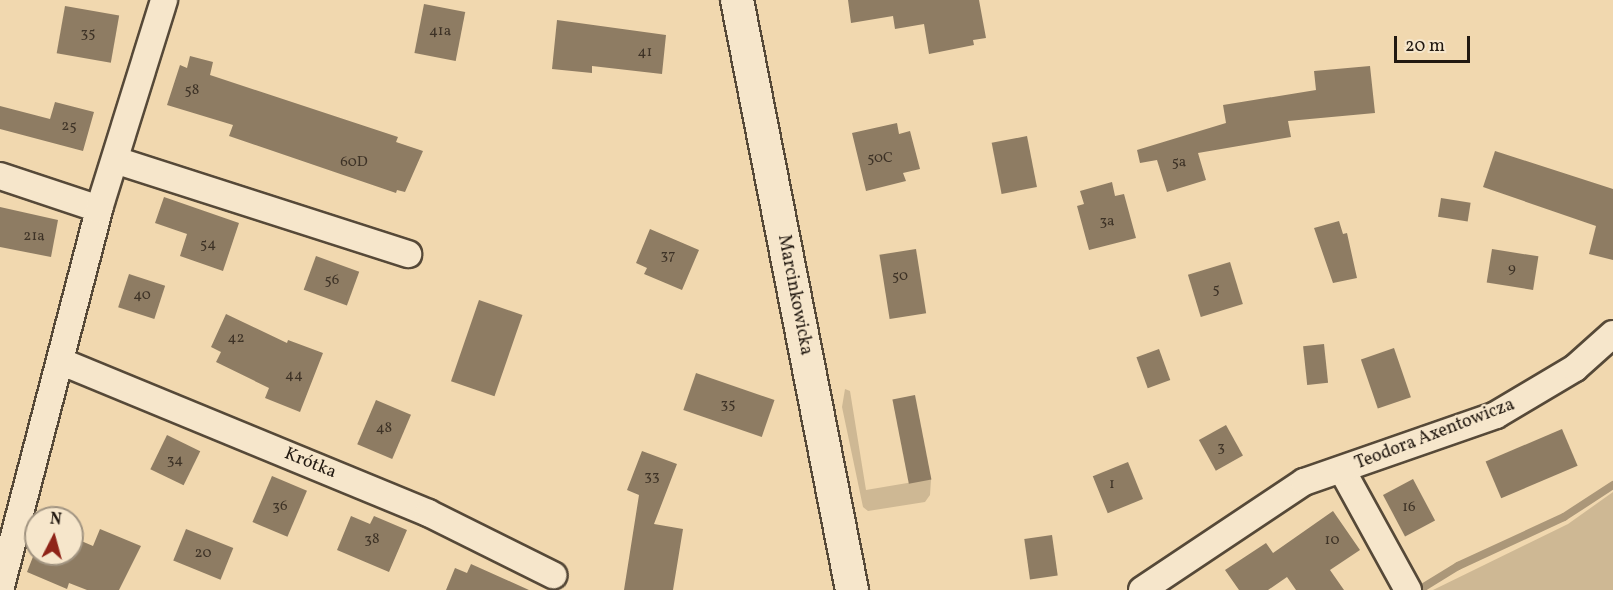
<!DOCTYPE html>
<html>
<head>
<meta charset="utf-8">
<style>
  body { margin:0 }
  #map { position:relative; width:1613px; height:590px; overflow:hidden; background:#f1d8af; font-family:Vollkorn,serif }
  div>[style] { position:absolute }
  .green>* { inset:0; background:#ceb894 }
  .stream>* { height:8px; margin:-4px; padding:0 4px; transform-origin:4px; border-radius:4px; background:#ab9779 }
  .building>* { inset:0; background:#8e7c63; transform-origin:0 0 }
  .roads { filter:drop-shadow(2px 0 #564938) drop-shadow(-2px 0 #564938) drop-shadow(0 2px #564938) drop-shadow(0 -2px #564938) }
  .minor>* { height:26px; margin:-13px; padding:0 13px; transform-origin:13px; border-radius:13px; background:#f6e6cb }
  .tertiary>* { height:32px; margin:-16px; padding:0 16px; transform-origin:16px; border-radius:16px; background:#f6e6cb }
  span { translate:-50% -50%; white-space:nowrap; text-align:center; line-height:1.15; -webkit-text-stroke:4.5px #f6e6cb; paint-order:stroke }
  .number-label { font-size:15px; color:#3d3226 }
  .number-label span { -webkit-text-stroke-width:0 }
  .street-label { font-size:18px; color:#221911 }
  .north { position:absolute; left:24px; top:506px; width:60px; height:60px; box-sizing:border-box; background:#f6e6cb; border:2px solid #a19481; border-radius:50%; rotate:6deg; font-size:16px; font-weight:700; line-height:24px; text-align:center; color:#221911 }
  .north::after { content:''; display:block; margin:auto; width:21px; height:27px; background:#8f2418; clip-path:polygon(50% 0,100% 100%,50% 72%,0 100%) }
  .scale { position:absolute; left:1394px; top:36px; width:76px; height:27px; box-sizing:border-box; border:3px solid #221911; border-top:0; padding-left:8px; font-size:18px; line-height:21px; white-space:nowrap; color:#221911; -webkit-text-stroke:4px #f6e6cb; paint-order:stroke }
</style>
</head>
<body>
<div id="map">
  <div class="green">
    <div style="clip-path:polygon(845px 389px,850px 391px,866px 490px,931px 479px,930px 495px,925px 502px,868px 511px,863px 507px,842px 407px)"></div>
    <div style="clip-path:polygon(1613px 492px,1613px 590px,1433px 590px,1568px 524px)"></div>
  </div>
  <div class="stream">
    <div style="left:1419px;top:590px;width:46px;rotate:-31.6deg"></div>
    <div style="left:1458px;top:566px;width:117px;rotate:-24.8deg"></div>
    <div style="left:1564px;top:517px;width:59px;rotate:-33.1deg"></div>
  </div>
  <div class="building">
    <div style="clip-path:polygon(848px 0,979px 0,986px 38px,973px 40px,974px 45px,929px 54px,924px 24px,895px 29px,893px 16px,851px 23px)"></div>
    <div style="left:424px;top:4px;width:42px;height:50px;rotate:11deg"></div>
    <div style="left:65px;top:6px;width:55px;height:48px;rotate:10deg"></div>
    <div style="clip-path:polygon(557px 20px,666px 35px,662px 74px,592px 66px,592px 73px,552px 69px)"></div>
    <div style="clip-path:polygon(190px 56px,213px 62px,210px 75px,398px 137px,396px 142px,423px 151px,405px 192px,397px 190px,396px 193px,229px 136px,233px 125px,167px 105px,180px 65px,187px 68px)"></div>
    <div style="clip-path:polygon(1370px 66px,1375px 113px,1288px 121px,1291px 137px,1198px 153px,1206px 180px,1167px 192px,1157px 160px,1140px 163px,1137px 150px,1226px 123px,1223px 105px,1316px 90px,1314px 71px)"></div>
    <div style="clip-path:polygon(55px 102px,94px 112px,83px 151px,0 129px,0 106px,50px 119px)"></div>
    <div style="clip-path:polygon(897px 123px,899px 134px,910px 131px,920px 169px,903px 173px,906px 181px,866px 191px,852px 133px)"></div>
    <div style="left:1027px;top:136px;width:52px;height:36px;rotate:79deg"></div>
    <div style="clip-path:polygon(1495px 151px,1613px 189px,1613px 260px,1589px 254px,1596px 226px,1483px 187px)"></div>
    <div style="clip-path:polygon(1112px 182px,1115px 196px,1124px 194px,1136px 238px,1089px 250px,1077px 206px,1084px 204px,1080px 191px)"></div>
    <div style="clip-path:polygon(164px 197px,239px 223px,223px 271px,180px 256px,187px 234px,155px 223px)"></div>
    <div style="left:1441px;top:198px;width:30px;height:19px;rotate:9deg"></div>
    <div style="clip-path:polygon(0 207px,58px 220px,51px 257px,0 247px)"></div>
    <div style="clip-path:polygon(1339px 221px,1343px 234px,1347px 233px,1357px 278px,1333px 283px,1314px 228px)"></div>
    <div style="clip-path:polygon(650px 229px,699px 250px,682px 290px,644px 274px,647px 268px,636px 263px)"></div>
    <div style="left:916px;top:249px;width:65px;height:37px;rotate:81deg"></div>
    <div style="left:1492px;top:249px;width:47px;height:34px;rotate:9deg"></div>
    <div style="left:316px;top:256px;width:46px;height:36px;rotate:20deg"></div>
    <div style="left:1230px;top:262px;width:44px;height:44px;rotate:73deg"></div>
    <div style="left:129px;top:274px;width:38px;height:35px;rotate:18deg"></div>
    <div style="left:479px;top:300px;width:46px;height:86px;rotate:19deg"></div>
    <div style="clip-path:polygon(226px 314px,287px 343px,288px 340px,323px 353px,300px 412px,265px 398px,269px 388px,216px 362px,221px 352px,211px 347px)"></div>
    <div style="left:1324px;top:344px;width:39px;height:21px;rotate:84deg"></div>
    <div style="left:1394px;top:348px;width:52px;height:35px;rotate:71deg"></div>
    <div style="left:1159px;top:349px;width:33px;height:24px;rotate:70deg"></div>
    <div style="left:696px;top:373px;width:83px;height:39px;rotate:19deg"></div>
    <div style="left:915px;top:395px;width:86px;height:23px;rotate:79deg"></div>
    <div style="left:376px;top:400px;width:38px;height:48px;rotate:23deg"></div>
    <div style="left:1226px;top:425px;width:35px;height:31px;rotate:61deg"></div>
    <div style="left:1562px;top:429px;width:40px;height:83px;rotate:67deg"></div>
    <div style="left:167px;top:435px;width:37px;height:38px;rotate:26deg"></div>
    <div style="clip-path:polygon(642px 451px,677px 464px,654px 524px,683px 529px,673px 590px,624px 590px,639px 495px,627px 490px)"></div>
    <div style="left:1128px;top:462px;width:40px;height:38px;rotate:68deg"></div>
    <div style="left:272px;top:476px;width:38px;height:50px;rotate:23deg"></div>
    <div style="left:1413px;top:479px;width:47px;height:34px;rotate:62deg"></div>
    <div style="clip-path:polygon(1333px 511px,1360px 550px,1330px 570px,1344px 590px,1296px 590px,1287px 577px,1268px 590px,1239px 590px,1225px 570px,1266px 543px,1273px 553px)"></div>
    <div style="clip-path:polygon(351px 516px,370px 524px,374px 516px,407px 530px,389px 572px,337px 550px)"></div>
    <div style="clip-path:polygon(100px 529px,141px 546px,119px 590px,87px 590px,69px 583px,67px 589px,27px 572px,36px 549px,36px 554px,72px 554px,72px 537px,93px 546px)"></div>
    <div style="left:186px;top:529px;width:51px;height:34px;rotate:22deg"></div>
    <div style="left:1052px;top:535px;width:41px;height:28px;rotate:82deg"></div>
    <div style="clip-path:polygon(471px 564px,529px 590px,446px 590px,455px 568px,467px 573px)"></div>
  </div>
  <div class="roads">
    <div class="minor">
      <div style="left:115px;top:160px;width:308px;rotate:17.8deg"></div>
      <div style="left:0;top:176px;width:104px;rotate:18.4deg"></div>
      <div style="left:62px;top:362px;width:396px;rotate:22.4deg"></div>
      <div style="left:428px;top:513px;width:140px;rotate:26.4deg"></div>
      <div style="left:1342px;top:470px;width:137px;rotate:61.2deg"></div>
      <div style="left:0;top:590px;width:394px;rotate:-75.4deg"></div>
      <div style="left:99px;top:209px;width:219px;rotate:-72.7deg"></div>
      <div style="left:1142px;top:590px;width:195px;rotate:-33.7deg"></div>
      <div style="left:1304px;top:482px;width:203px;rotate:-19.2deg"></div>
      <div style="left:1496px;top:415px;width:92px;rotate:-30.7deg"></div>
      <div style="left:1575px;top:368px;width:51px;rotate:-41.8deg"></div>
    </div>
    <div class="tertiary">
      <div style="left:737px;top:0;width:601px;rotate:78.97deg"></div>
    </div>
  </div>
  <div class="number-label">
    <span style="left:440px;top:32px">41a</span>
    <span style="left:88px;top:34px">35</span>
    <span style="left:645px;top:53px">41</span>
    <span style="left:192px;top:91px">58</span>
    <span style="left:69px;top:127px">25</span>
    <span style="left:880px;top:159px">50C</span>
    <span style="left:354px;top:163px">60D</span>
    <span style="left:1179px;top:163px">5a</span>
    <span style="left:1107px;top:222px">3a</span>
    <span style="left:34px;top:237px">21a</span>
    <span style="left:208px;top:245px">54</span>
    <span style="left:668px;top:256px">37</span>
    <span style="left:1512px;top:269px">9</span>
    <span style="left:900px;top:277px">50</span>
    <span style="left:332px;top:281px">56</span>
    <span style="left:1216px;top:290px">5</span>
    <span style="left:142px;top:296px">40</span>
    <span style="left:236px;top:339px">42</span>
    <span style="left:294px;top:376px">44</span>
    <span style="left:728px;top:405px">35</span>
    <span style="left:384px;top:429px">48</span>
    <span style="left:1221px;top:448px">3</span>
    <span style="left:175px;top:461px">34</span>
    <span style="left:652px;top:477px">33</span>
    <span style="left:1112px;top:485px">1</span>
    <span style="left:280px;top:507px">36</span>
    <span style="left:1409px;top:508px">16</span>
    <span style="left:372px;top:540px">38</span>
    <span style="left:1332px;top:541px">10</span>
    <span style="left:203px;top:554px">20</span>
  </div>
  <div class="street-label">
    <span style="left:794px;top:295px;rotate:79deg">Marcinkowicka</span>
    <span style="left:1435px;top:435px;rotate:-21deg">Teodora Axentowicza</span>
    <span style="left:310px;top:464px;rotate:22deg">Krótka</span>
  </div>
  <div class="north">N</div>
  <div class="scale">20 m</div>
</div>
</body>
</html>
